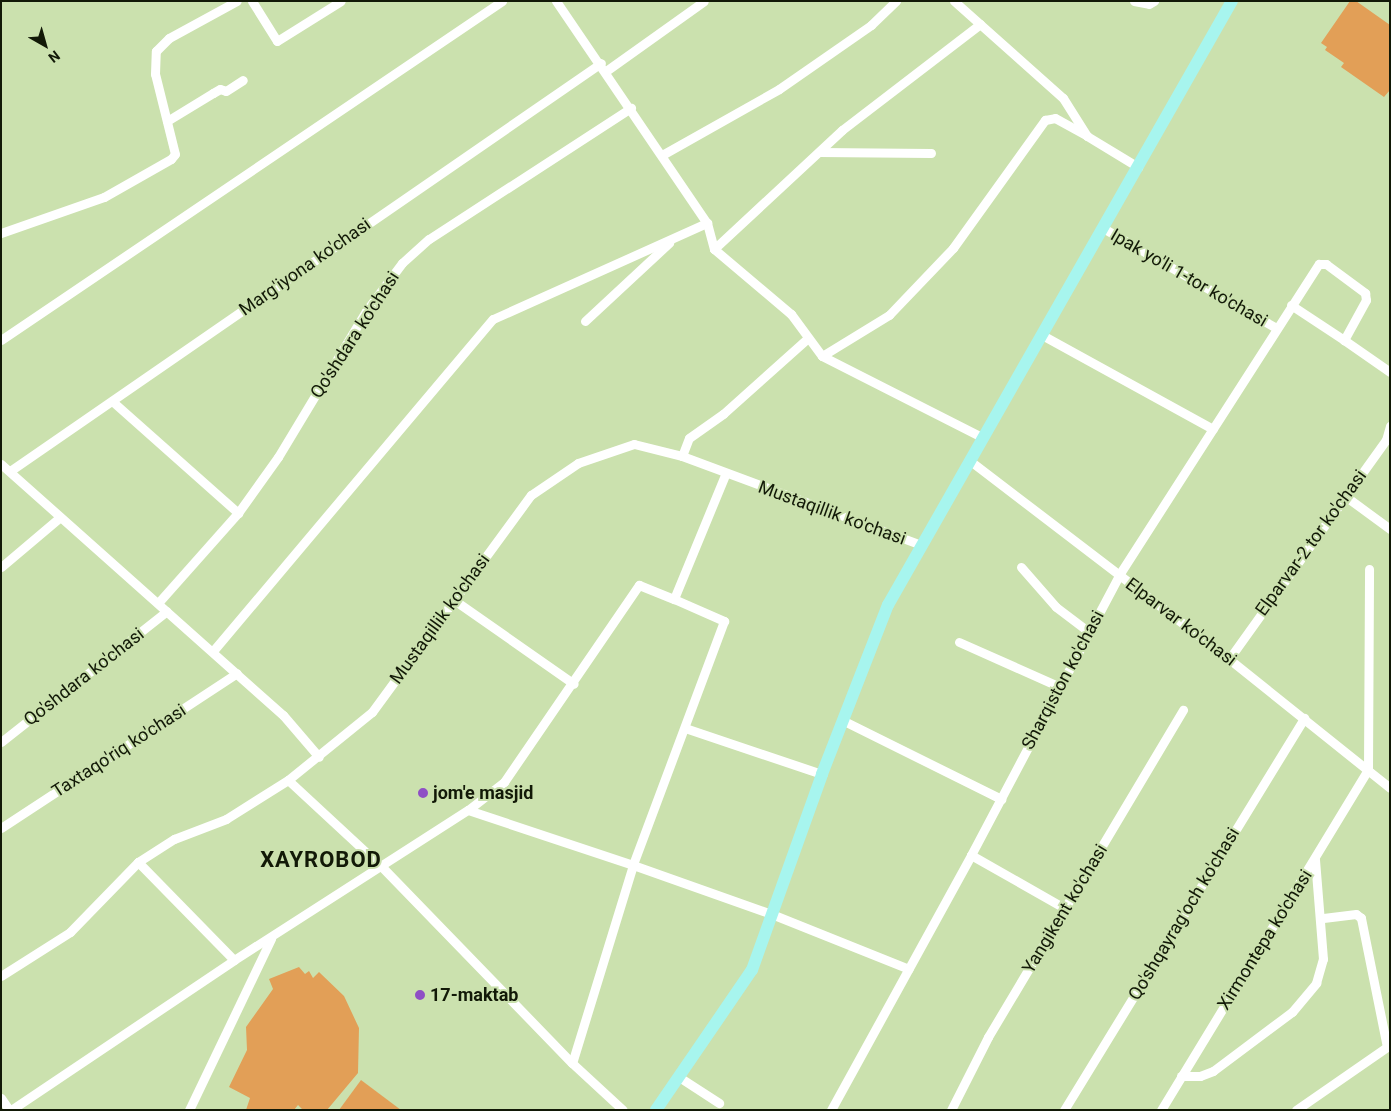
<!DOCTYPE html>
<html>
<head>
<meta charset="utf-8">
<style>
  body { margin:0 }
  #map { position:relative; width:1391px; height:1111px; overflow:hidden; background:#cbe1ae; font-family:Roboto,sans-serif }
  div>[style] { position:absolute }
  .green>* { inset:0; background:#e29f57 }
  .street>* { height:9px; margin:-4.5px; padding:0 4.5px; transform-origin:4.5px; border-radius:4.5px; background:#fff }
  .primary>* { height:12px; margin:-6px; padding:0 6px; transform-origin:6px; border-radius:6px; background:#a7f5ee }
  .dots>* { width:14px; height:14px; translate:-50% -50%; box-sizing:border-box; border:2px solid #cbe1ae; border-radius:50% }
  span { translate:-50% -50%; white-space:nowrap; text-align:center; line-height:1.15; -webkit-text-stroke:4px #cbe1ae; paint-order:stroke }
  .street-label { font-size:18px; color:#121907 }
  .poi-label { font-size:18px; color:#121907; font-weight:700 }
  .left { translate:0 -50%; text-align:left }
  .district-label { font-size:22px; color:#121907; font-weight:700; letter-spacing:1px }
  .frame { position:absolute; inset:0; border:2px solid #121907; pointer-events:none }
  .north { position:absolute; left:20px; top:20px; width:50px; height:50px; -webkit-text-stroke:4px #cbe1ae; paint-order:stroke; rotate:142deg; font-size:14px; font-weight:700; line-height:20px; text-align:center; color:#121907 }
  .north::after { content:''; display:block; margin:auto; width:18px; height:22px; background:#121907; clip-path:polygon(50% 0,100% 100%,50% 72%,0 100%) }
</style>
</head>
<body>
<div id="map">
  <div class="green">
    <div style="clip-path:polygon(1350px 1px,1356px 1px,1390px 25px,1390px 90px,1384px 97px,1341px 67px,1344px 63px,1325px 50px,1327px 47px,1321px 43px)"></div>
    <div style="clip-path:polygon(299px 967px,305px 974px,309px 971px,313px 978px,319px 972px,344px 996px,359px 1028px,358px 1073px,327px 1110px,303px 1110px,298px 1105px,294px 1110px,246px 1110px,250px 1098px,229px 1087px,247px 1050px,246px 1027px,273px 989px,269px 979px)"></div>
    <div style="clip-path:polygon(361px 1080px,401px 1110px,339px 1110px)"></div>
  </div>
  <div class="street">
    <div style="left:252px;top:1px;width:47px;rotate:58deg"></div>
    <div style="left:277px;top:41px;width:75px;rotate:-32deg"></div>
    <div style="left:556px;top:1px;width:268px;rotate:55.8deg"></div>
    <div style="left:707px;top:223px;width:27px;rotate:75deg"></div>
    <div style="left:714px;top:249px;width:101px;rotate:40.2deg"></div>
    <div style="left:791px;top:314px;width:52px;rotate:53.6deg"></div>
    <div style="left:822px;top:356px;width:179px;rotate:26.9deg"></div>
    <div style="left:954px;top:1px;width:146px;rotate:41.7deg"></div>
    <div style="left:1063px;top:98px;width:45px;rotate:57.7deg"></div>
    <div style="left:1087px;top:136px;width:60px;rotate:31.3deg"></div>
    <div style="left:1134px;top:1px;width:15px;rotate:11deg"></div>
    <div style="left:1149px;top:4px;width:6px;rotate:-31deg"></div>
    <div style="left:606px;top:71px;width:120px;rotate:-35.5deg"></div>
    <div style="left:167px;top:121px;width:54px;rotate:-31.3deg"></div>
    <div style="left:213px;top:93px;width:8px;rotate:-30deg"></div>
    <div style="left:220px;top:89px;width:6px;rotate:18deg"></div>
    <div style="left:226px;top:91px;width:20px;rotate:-33deg"></div>
    <div style="left:819px;top:152px;width:112px;rotate:0.5deg"></div>
    <div style="left:662px;top:155px;width:134px;rotate:-29.4deg"></div>
    <div style="left:779px;top:89px;width:112px;rotate:-34.8deg"></div>
    <div style="left:871px;top:25px;width:35px;rotate:-44deg"></div>
    <div style="left:1103px;top:228px;width:200px;rotate:30deg"></div>
    <div style="left:1px;top:233px;width:109px;rotate:-19.3deg"></div>
    <div style="left:104px;top:197px;width:77px;rotate:-29.6deg"></div>
    <div style="left:171px;top:159px;width:6px;rotate:-51deg"></div>
    <div style="left:175px;top:154px;width:82px;rotate:-104deg"></div>
    <div style="left:155px;top:74px;width:23px;rotate:-88deg"></div>
    <div style="left:156px;top:51px;width:18px;rotate:-45deg"></div>
    <div style="left:169px;top:38px;width:77px;rotate:-28.6deg"></div>
    <div style="left:714px;top:249px;width:175px;rotate:-42.9deg"></div>
    <div style="left:842px;top:130px;width:174px;rotate:-37.5deg"></div>
    <div style="left:1291px;top:305px;width:64px;rotate:33.4deg"></div>
    <div style="left:585px;top:321px;width:115px;rotate:-42.9deg"></div>
    <div style="left:1042px;top:335px;width:195px;rotate:28.8deg"></div>
    <div style="left:1px;top:340px;width:605px;rotate:-34.08deg"></div>
    <div style="left:822px;top:356px;width:79px;rotate:-31.5deg"></div>
    <div style="left:889px;top:315px;width:93px;rotate:-46.3deg"></div>
    <div style="left:953px;top:248px;width:158px;rotate:-54.3deg"></div>
    <div style="left:1045px;top:120px;width:10px;rotate:-11deg"></div>
    <div style="left:1055px;top:118px;width:37px;rotate:29deg"></div>
    <div style="left:112px;top:401px;width:169px;rotate:41.6deg"></div>
    <div style="left:682px;top:456px;width:19px;rotate:-69deg"></div>
    <div style="left:689px;top:438px;width:42px;rotate:-35.2deg"></div>
    <div style="left:723px;top:414px;width:113px;rotate:-41.8deg"></div>
    <div style="left:969px;top:460px;width:327px;rotate:37.4deg"></div>
    <div style="left:1229px;top:659px;width:206px;rotate:38.7deg"></div>
    <div style="left:1px;top:464px;width:378px;rotate:41.7deg"></div>
    <div style="left:283px;top:715px;width:55px;rotate:49.4deg"></div>
    <div style="left:10px;top:471px;width:718px;rotate:-34.62deg"></div>
    <div style="left:725px;top:475px;width:134px;rotate:112.4deg"></div>
    <div style="left:674px;top:599px;width:55px;rotate:23.7deg"></div>
    <div style="left:724px;top:621px;width:260px;rotate:110.5deg"></div>
    <div style="left:633px;top:865px;width:150px;rotate:19.5deg"></div>
    <div style="left:774px;top:915px;width:145px;rotate:21.8deg"></div>
    <div style="left:1345px;top:496px;width:56px;rotate:36.3deg"></div>
    <div style="left:1px;top:567px;width:76px;rotate:-40.2deg"></div>
    <div style="left:1021px;top:567px;width:53px;rotate:48.8deg"></div>
    <div style="left:1056px;top:607px;width:41px;rotate:37.1deg"></div>
    <div style="left:454px;top:600px;width:146px;rotate:35deg"></div>
    <div style="left:158px;top:603px;width:120px;rotate:-48.4deg"></div>
    <div style="left:238px;top:513px;width:69px;rotate:-54.5deg"></div>
    <div style="left:278px;top:457px;width:170px;rotate:-58.9deg"></div>
    <div style="left:366px;top:311px;width:60px;rotate:-53.1deg"></div>
    <div style="left:402px;top:263px;width:36px;rotate:-42deg"></div>
    <div style="left:429px;top:239px;width:241px;rotate:-33deg"></div>
    <div style="left:959px;top:642px;width:111px;rotate:24deg"></div>
    <div style="left:213px;top:651px;width:434px;rotate:-49.9deg"></div>
    <div style="left:493px;top:319px;width:235px;rotate:-24.2deg"></div>
    <div style="left:1229px;top:659px;width:269px;rotate:-54.4deg"></div>
    <div style="left:1386px;top:440px;width:15px;rotate:-74deg"></div>
    <div style="left:842px;top:720px;width:178px;rotate:26.4deg"></div>
    <div style="left:685px;top:728px;width:145px;rotate:18.6deg"></div>
    <div style="left:1px;top:742px;width:211px;rotate:-38.3deg"></div>
    <div style="left:288px;top:780px;width:128px;rotate:42.8deg"></div>
    <div style="left:382px;top:867px;width:273px;rotate:45.9deg"></div>
    <div style="left:468px;top:810px;width:46px;rotate:-37.9deg"></div>
    <div style="left:504px;top:782px;width:239px;rotate:-55.6deg"></div>
    <div style="left:639px;top:585px;width:38px;rotate:22deg"></div>
    <div style="left:1px;top:828px;width:282px;rotate:-33.3deg"></div>
    <div style="left:971px;top:855px;width:109px;rotate:29.6deg"></div>
    <div style="left:138px;top:862px;width:137px;rotate:45.6deg"></div>
    <div style="left:1px;top:976px;width:82px;rotate:-32.5deg"></div>
    <div style="left:70px;top:932px;width:98px;rotate:-45.8deg"></div>
    <div style="left:138px;top:862px;width:43px;rotate:-32.6deg"></div>
    <div style="left:174px;top:839px;width:56px;rotate:-21deg"></div>
    <div style="left:226px;top:819px;width:73px;rotate:-32.2deg"></div>
    <div style="left:288px;top:780px;width:108px;rotate:-39deg"></div>
    <div style="left:372px;top:712px;width:269px;rotate:-53.8deg"></div>
    <div style="left:531px;top:495px;width:57px;rotate:-34.2deg"></div>
    <div style="left:578px;top:463px;width:59px;rotate:-18.7deg"></div>
    <div style="left:634px;top:444px;width:49px;rotate:14deg"></div>
    <div style="left:682px;top:456px;width:255px;rotate:20.4deg"></div>
    <div style="left:1181px;top:1076px;width:19px"></div>
    <div style="left:1200px;top:1076px;width:14px;rotate:-21deg"></div>
    <div style="left:1213px;top:1071px;width:99px;rotate:-36.8deg"></div>
    <div style="left:1292px;top:1012px;width:38px;rotate:-50deg"></div>
    <div style="left:1316px;top:983px;width:25px;rotate:-74deg"></div>
    <div style="left:1323px;top:959px;width:100px;rotate:-94.6deg"></div>
    <div style="left:679px;top:1077px;width:48px;rotate:33deg"></div>
    <div style="left:1px;top:1098px;width:14px;rotate:56deg"></div>
    <div style="left:11px;top:1110px;width:269px;rotate:-33.9deg"></div>
    <div style="left:234px;top:960px;width:278px;rotate:-32.7deg"></div>
    <div style="left:468px;top:810px;width:174px;rotate:18.4deg"></div>
    <div style="left:633px;top:865px;width:207px;rotate:107.1deg"></div>
    <div style="left:572px;top:1063px;width:69px;rotate:42.7deg"></div>
    <div style="left:189px;top:1110px;width:190px;rotate:-64.4deg"></div>
    <div style="left:831px;top:1110px;width:291px;rotate:-61.2deg"></div>
    <div style="left:971px;top:855px;width:317px;rotate:-62.1deg"></div>
    <div style="left:1119px;top:575px;width:370px;rotate:-57.3deg"></div>
    <div style="left:1319px;top:264px;width:7px"></div>
    <div style="left:1326px;top:264px;width:49px;rotate:36.6deg"></div>
    <div style="left:1365px;top:293px;width:7px;rotate:82deg"></div>
    <div style="left:1366px;top:300px;width:46px;rotate:118.8deg"></div>
    <div style="left:1344px;top:340px;width:56px;rotate:34.8deg"></div>
    <div style="left:951px;top:1110px;width:82px;rotate:-63.1deg"></div>
    <div style="left:988px;top:1037px;width:381px;rotate:-59.2deg"></div>
    <div style="left:1064px;top:1110px;width:460px;rotate:-58.5deg"></div>
    <div style="left:1161px;top:1110px;width:398px;rotate:-58.7deg"></div>
    <div style="left:1368px;top:770px;width:201px;rotate:-89.7deg"></div>
    <div style="left:1296px;top:1110px;width:111px;rotate:-34.7deg"></div>
    <div style="left:1387px;top:1047px;width:132px;rotate:-101.4deg"></div>
    <div style="left:1361px;top:918px;width:6px;rotate:-141deg"></div>
    <div style="left:1356px;top:914px;width:35px;rotate:173deg"></div>
  </div>
  <div class="primary">
    <div style="left:656px;top:1110px;width:170px;rotate:-55.6deg"></div>
    <div style="left:752px;top:970px;width:208px;rotate:-70.3deg"></div>
    <div style="left:822px;top:774px;width:181px;rotate:-68.7deg"></div>
    <div style="left:888px;top:605px;width:695px;rotate:-60.34deg"></div>
  </div>
  <div class="dots">
    <div style="left:423px;top:793px;background:#8f4fc5"></div>
    <div style="left:420px;top:995px;background:#8f4fc5"></div>
  </div>
  <div class="street-label">
    <span style="left:305px;top:267px;rotate:-35deg">Marg'iyona ko'chasi</span>
    <span style="left:1189px;top:278px;rotate:30deg">Ipak yo'li 1-tor ko'chasi</span>
    <span style="left:355px;top:335px;rotate:-57deg">Qo'shdara ko'chasi</span>
    <span style="left:832px;top:513px;rotate:20deg">Mustaqillik ko'chasi</span>
    <span style="left:1311px;top:543px;rotate:-54deg">Elparvar-2 tor ko'chasi</span>
    <span style="left:440px;top:619px;rotate:-54deg">Mustaqillik ko'chasi</span>
    <span style="left:1181px;top:622px;rotate:37deg">Elparvar ko'chasi</span>
    <span style="left:84px;top:677px;rotate:-38deg">Qo'shdara ko'chasi</span>
    <span style="left:1063px;top:680px;rotate:-62deg">Sharqiston ko'chasi</span>
    <span style="left:119px;top:751px;rotate:-33deg">Taxtaqo'riq ko'chasi</span>
    <span style="left:1065px;top:909px;rotate:-59deg">Yangikent ko'chasi</span>
    <span style="left:1184px;top:914px;rotate:-59deg">Qo'shqayrag'och ko'chasi</span>
    <span style="left:1265px;top:940px;rotate:-58deg">Xirmontepa ko'chasi</span>
  </div>
  <div class="poi-label">
    <span class="left" style="left:433px;top:793px">jom'e masjid</span>
    <span class="left" style="left:430px;top:995px">17-maktab</span>
  </div>
  <div class="district-label">
    <span style="left:321px;top:860px">XAYROBOD</span>
  </div>
  <div class="frame"></div>
  <div class="north">N</div>
</div>
</body>
</html>
